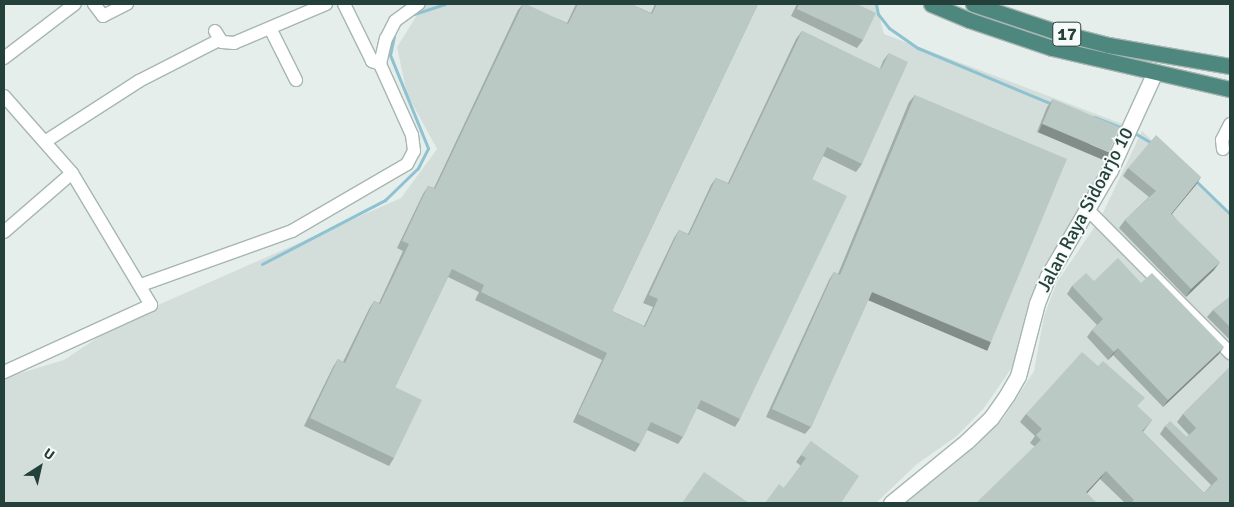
<!DOCTYPE html>
<html>
<head>
<meta charset="utf-8">
<style>
  body { margin:0 }
  #map { position:relative; width:1234px; height:507px; overflow:hidden; background:#e5eeeb; font-family:Signika,sans-serif }
  div>[style] { position:absolute }
  .built>* { inset:0; background:#d3deda }
  .stream>* { height:3px; margin:-1.5px; padding:0 1.5px; transform-origin:1.5px; border-radius:1.5px; background:#8fc2d1 }
  .roads { filter:drop-shadow(1px 0 #a7b6b2) drop-shadow(-1px 0 #a7b6b2) drop-shadow(0 1px #a7b6b2) drop-shadow(0 -1px #a7b6b2) }
  .minor>* { height:12px; margin:-6px; padding:0 6px; transform-origin:6px; border-radius:6px; background:#fff }
  .tertiary>* { height:15px; margin:-7.5px; padding:0 7.5px; transform-origin:7.5px; border-radius:7.5px; background:#fff }
  .trunk>* { height:15px; margin:-7.5px; padding:0 7.5px; transform-origin:7.5px; border-radius:7.5px; background:#4e877e }
  .wall>* { inset:0; background:#a0ada9 }
  .shaded-wall>* { inset:0; background:#828d89; transform-origin:0 0 }
  .building>* { inset:0; background:#bac9c4; transform-origin:0 0 }
  span { translate:-50% -50%; white-space:nowrap; text-align:center; line-height:1.15; -webkit-text-stroke:4px #f6faf8; paint-order:stroke }
  .shield-label span { padding:1px 4px; background:#f6faf8; border:1px solid; border-radius:4px; -webkit-text-stroke-width:0 }
  .shield-label { font-size:18px; color:#24403a; font-weight:700 }
  .street-label { font-size:19px; color:#24403a }
  .frame { position:absolute; inset:0; border:5px solid #24403a; pointer-events:none }
  .north { position:absolute; left:15px; top:442px; width:50px; height:50px; -webkit-text-stroke:4px #f6faf8; paint-order:stroke; rotate:35deg; font-size:14px; font-weight:700; line-height:20px; text-align:center; color:#24403a }
  .north::after { content:''; display:block; margin:auto; width:18px; height:22px; background:#24403a; clip-path:polygon(50% 0,100% 100%,50% 72%,0 100%) }
</style>
</head>
<body>
<div id="map">
  <div class="built">
    <div style="clip-path:polygon(424px 4px,876px 4px,884px 34px,1125px 125px,1091px 198px,1044px 266px,1013px 366px,984px 408px,957px 436px,917px 464px,876px 503px,4px 503px,4px 378px,64px 360px,124px 320px,401px 198px,437px 149px,407px 94px,397px 47px)"></div>
    <div style="clip-path:polygon(1142px 131px,1230px 213px,1230px 503px,902px 503px,923px 483px,972px 447px,1003px 419px,1034px 371px,1044px 316px,1057px 282px,1100px 219px)"></div>
  </div>
  <div class="stream">
    <div style="left:876px;top:4px;width:10px;rotate:79deg"></div>
    <div style="left:878px;top:14px;width:18px;rotate:52deg"></div>
    <div style="left:889px;top:28px;width:35px;rotate:35deg"></div>
    <div style="left:918px;top:48px;width:145px;rotate:22.7deg"></div>
    <div style="left:414px;top:14px;width:33px;rotate:-18deg"></div>
    <div style="left:1094px;top:117px;width:31px;rotate:21deg"></div>
    <div style="left:1131px;top:131px;width:24px;rotate:30deg"></div>
    <div style="left:1196px;top:181px;width:47px;rotate:44.1deg"></div>
    <div style="left:262px;top:264px;width:139px;rotate:-27.5deg"></div>
    <div style="left:385px;top:200px;width:46px;rotate:-44.1deg"></div>
    <div style="left:418px;top:168px;width:22px;rotate:-63deg"></div>
    <div style="left:428px;top:148px;width:100px;rotate:-112.2deg"></div>
    <div style="left:390px;top:55px;width:19px;rotate:-78deg"></div>
  </div>
  <div class="roads">
    <div class="minor">
      <div style="left:94px;top:4px;width:15px;rotate:53deg"></div>
      <div style="left:103px;top:16px;width:27px;rotate:-27deg"></div>
      <div style="left:344px;top:4px;width:64px;rotate:63.8deg"></div>
      <div style="left:372px;top:61px;width:9px;rotate:21deg"></div>
      <div style="left:271px;top:30px;width:56px;rotate:63.4deg"></div>
      <div style="left:215px;top:31px;width:13px;rotate:58deg"></div>
      <div style="left:222px;top:42px;width:12px;rotate:5deg"></div>
      <div style="left:234px;top:43px;width:100px;rotate:-23deg"></div>
      <div style="left:4px;top:58px;width:89px;rotate:-37.3deg"></div>
      <div style="left:4px;top:96px;width:103px;rotate:48.6deg"></div>
      <div style="left:72px;top:173px;width:154px;rotate:59.1deg"></div>
      <div style="left:151px;top:305px;width:162px;rotate:155.5deg"></div>
      <div style="left:46px;top:141px;width:111px;rotate:-32.8deg"></div>
      <div style="left:139px;top:81px;width:90px;rotate:-27.1deg"></div>
      <div style="left:1223px;top:149px;width:9px;rotate:-96deg"></div>
      <div style="left:1222px;top:140px;width:18px;rotate:-63deg"></div>
      <div style="left:1088px;top:210px;width:202px;rotate:45.2deg"></div>
      <div style="left:4px;top:232px;width:90px;rotate:-40.9deg"></div>
      <div style="left:141px;top:285px;width:160px;rotate:-19.7deg"></div>
      <div style="left:292px;top:231px;width:133px;rotate:-30.2deg"></div>
      <div style="left:407px;top:164px;width:15px;rotate:-62deg"></div>
      <div style="left:414px;top:151px;width:16px;rotate:-97deg"></div>
      <div style="left:412px;top:135px;width:78px;rotate:-114.3deg"></div>
      <div style="left:380px;top:64px;width:26px;rotate:-77deg"></div>
      <div style="left:386px;top:39px;width:20px;rotate:-63deg"></div>
      <div style="left:395px;top:21px;width:29px;rotate:-36deg"></div>
    </div>
    <div class="tertiary">
      <div style="left:891px;top:503px;width:98px;rotate:-39.2deg"></div>
      <div style="left:967px;top:441px;width:33px;rotate:-44deg"></div>
      <div style="left:991px;top:418px;width:28px;rotate:-55deg"></div>
      <div style="left:1007px;top:395px;width:22px;rotate:-60deg"></div>
      <div style="left:1018px;top:376px;width:75px;rotate:-75.4deg"></div>
      <div style="left:1037px;top:303px;width:29px;rotate:-68deg"></div>
      <div style="left:1048px;top:276px;width:123px;rotate:-59.7deg"></div>
      <div style="left:1110px;top:170px;width:106px;rotate:-65.4deg"></div>
    </div>
    <div class="trunk">
      <div style="left:931px;top:4px;width:41px;rotate:22.8deg"></div>
      <div style="left:969px;top:20px;width:88px;rotate:18.6deg"></div>
      <div style="left:1052px;top:48px;width:183px;rotate:13deg"></div>
      <div style="left:973px;top:4px;width:85px;rotate:18.4deg"></div>
      <div style="left:1054px;top:31px;width:56px;rotate:14.5deg"></div>
      <div style="left:1108px;top:45px;width:124px;rotate:9.8deg"></div>
    </div>
  </div>
  <div class="wall">
    <div style="clip-path:polygon(523px 4px,567px 23px,576px 4px,631px 4px,651px 13px,655px 4px,758px 4px,612px 311px,644px 326px,653px 307px,643px 303px,674px 238px,679px 230px,688px 234px,711px 185px,716px 178px,728px 183px,796px 39px,802px 31px,880px 69px,883px 61px,889px 53px,862px 164px,856px 172px,823px 156px,812px 179px,740px 419px,735px 427px,696px 408px,683px 437px,678px 444px,647px 430px,640px 444px,635px 452px,573px 422px,602px 360px,475px 300px,479px 292px,448px 277px,395px 387px,394px 458px,389px 466px,304px 426px,333px 367px,338px 359px,343px 362px,369px 309px,374px 301px,379px 303px,403px 251px,397px 248px,423px 194px,428px 186px,434px 188px,518px 10px)"></div>
    <div style="clip-path:polygon(797px 4px,857px 4px,863px 40px,857px 48px,791px 16px)"></div>
    <div style="clip-path:polygon(915px 95px,991px 342px,986px 350px,868px 300px,811px 427px,805px 434px,766px 417px,829px 280px,834px 272px,838px 274px,909px 102px)"></div>
    <div style="clip-path:polygon(1053px 99px,1103px 160px,1037px 132px,1047px 107px)"></div>
    <div style="clip-path:polygon(1128px 168px,1201px 177px,1172px 214px,1214px 270px,1186px 297px,1119px 228px,1125px 220px,1149px 197px,1123px 176px)"></div>
    <div style="clip-path:polygon(1094px 281px,1141px 283px,1219px 354px,1163px 407px,1113px 355px,1108px 360px,1087px 337px,1092px 330px,1097px 325px,1067px 294px,1072px 286px)"></div>
    <div style="clip-path:polygon(1230px 297px,1230px 340px,1207px 317px,1213px 310px)"></div>
    <div style="clip-path:polygon(1098px 366px,1138px 407px,1152px 420px,1143px 432px,1204px 493px,1211px 485px,1160px 434px,1165px 426px,1187px 437px,1189px 435px,1177px 422px,1183px 414px,1230px 367px,1230px 503px,1125px 503px,1100px 479px,1034px 446px,1030px 443px,1035px 436px,1020px 422px,1026px 414px)"></div>
    <div style="clip-path:polygon(811px 441px,841px 503px,784px 488px,801px 466px,796px 462px)"></div>
  </div>
  <div class="shaded-wall">
    <div style="left:1042px;top:124px;width:73px;height:9px;rotate:23deg"></div>
    <div style="clip-path:polygon(1201px 177px,1196px 185px,1166px 221px,1171px 214px)"></div>
    <div style="clip-path:polygon(1220px 262px,1214px 270px,1186px 297px,1191px 289px)"></div>
    <div style="left:872px;top:292px;width:129px;height:9px;rotate:23deg"></div>
    <div style="clip-path:polygon(1224px 347px,1219px 354px,1163px 407px,1168px 400px)"></div>
    <div style="clip-path:polygon(1118px 348px,1113px 355px,1108px 360px,1114px 352px)"></div>
    <div style="clip-path:polygon(1106px 471px,1100px 479px,1081px 500px,1086px 492px)"></div>
  </div>
  <div class="building">
    <div style="clip-path:polygon(523px 4px,526px 4px,568px 24px,578px 4px,631px 4px,652px 14px,657px 4px,758px 4px,612px 311px,645px 327px,658px 299px,649px 295px,679px 230px,689px 235px,716px 178px,729px 184px,802px 31px,881px 69px,889px 53px,908px 62px,862px 164px,827px 147px,812px 179px,847px 196px,740px 419px,701px 400px,683px 437px,651px 422px,640px 444px,578px 414px,607px 353px,481px 292px,484px 285px,452px 269px,395px 387px,422px 400px,394px 458px,310px 418px,338px 359px,345px 363px,374px 301px,380px 304px,409px 244px,402px 241px,428px 186px,435px 189px)"></div>
    <div style="clip-path:polygon(799px 4px,857px 4px,876px 13px,863px 40px,797px 9px)"></div>
    <div style="clip-path:polygon(915px 95px,1067px 159px,991px 342px,872px 292px,811px 427px,772px 409px,834px 272px,840px 275px)"></div>
    <div style="left:1053px;top:99px;width:72px;height:27px;rotate:23deg"></div>
    <div style="clip-path:polygon(1156px 135px,1201px 177px,1171px 214px,1220px 262px,1191px 289px,1125px 220px,1156px 191px,1128px 168px)"></div>
    <div style="clip-path:polygon(1118px 258px,1141px 283px,1152px 273px,1224px 347px,1168px 400px,1118px 348px,1114px 352px,1092px 330px,1103px 319px,1072px 286px,1086px 273px,1094px 281px)"></div>
    <div style="clip-path:polygon(1230px 297px,1230px 327px,1213px 310px)"></div>
    <div style="clip-path:polygon(1082px 352px,1098px 366px,1103px 361px,1145px 398px,1137px 406px,1152px 420px,1142px 431px,1204px 493px,1218px 479px,1165px 426px,1170px 421px,1187px 437px,1196px 428px,1183px 414px,1230px 367px,1230px 503px,1131px 503px,1134px 500px,1106px 471px,1086px 492px,1097px 503px,976px 503px,1041px 440px,1036px 435px,1042px 429px,1026px 414px)"></div>
    <div style="clip-path:polygon(811px 441px,859px 476px,841px 503px,765px 503px,779px 484px,784px 488px,806px 458px,801px 455px)"></div>
    <div style="clip-path:polygon(704px 472px,749px 503px,682px 503px)"></div>
  </div>
  <div class="shield-label">
    <span style="left:1067px;top:34px">17</span>
  </div>
  <div class="street-label">
    <span style="left:1086px;top:210px;rotate:-62deg">Jalan Raya Sidoarjo 10</span>
  </div>
  <div class="frame"></div>
  <div class="north">U</div>
</div>
</body>
</html>
